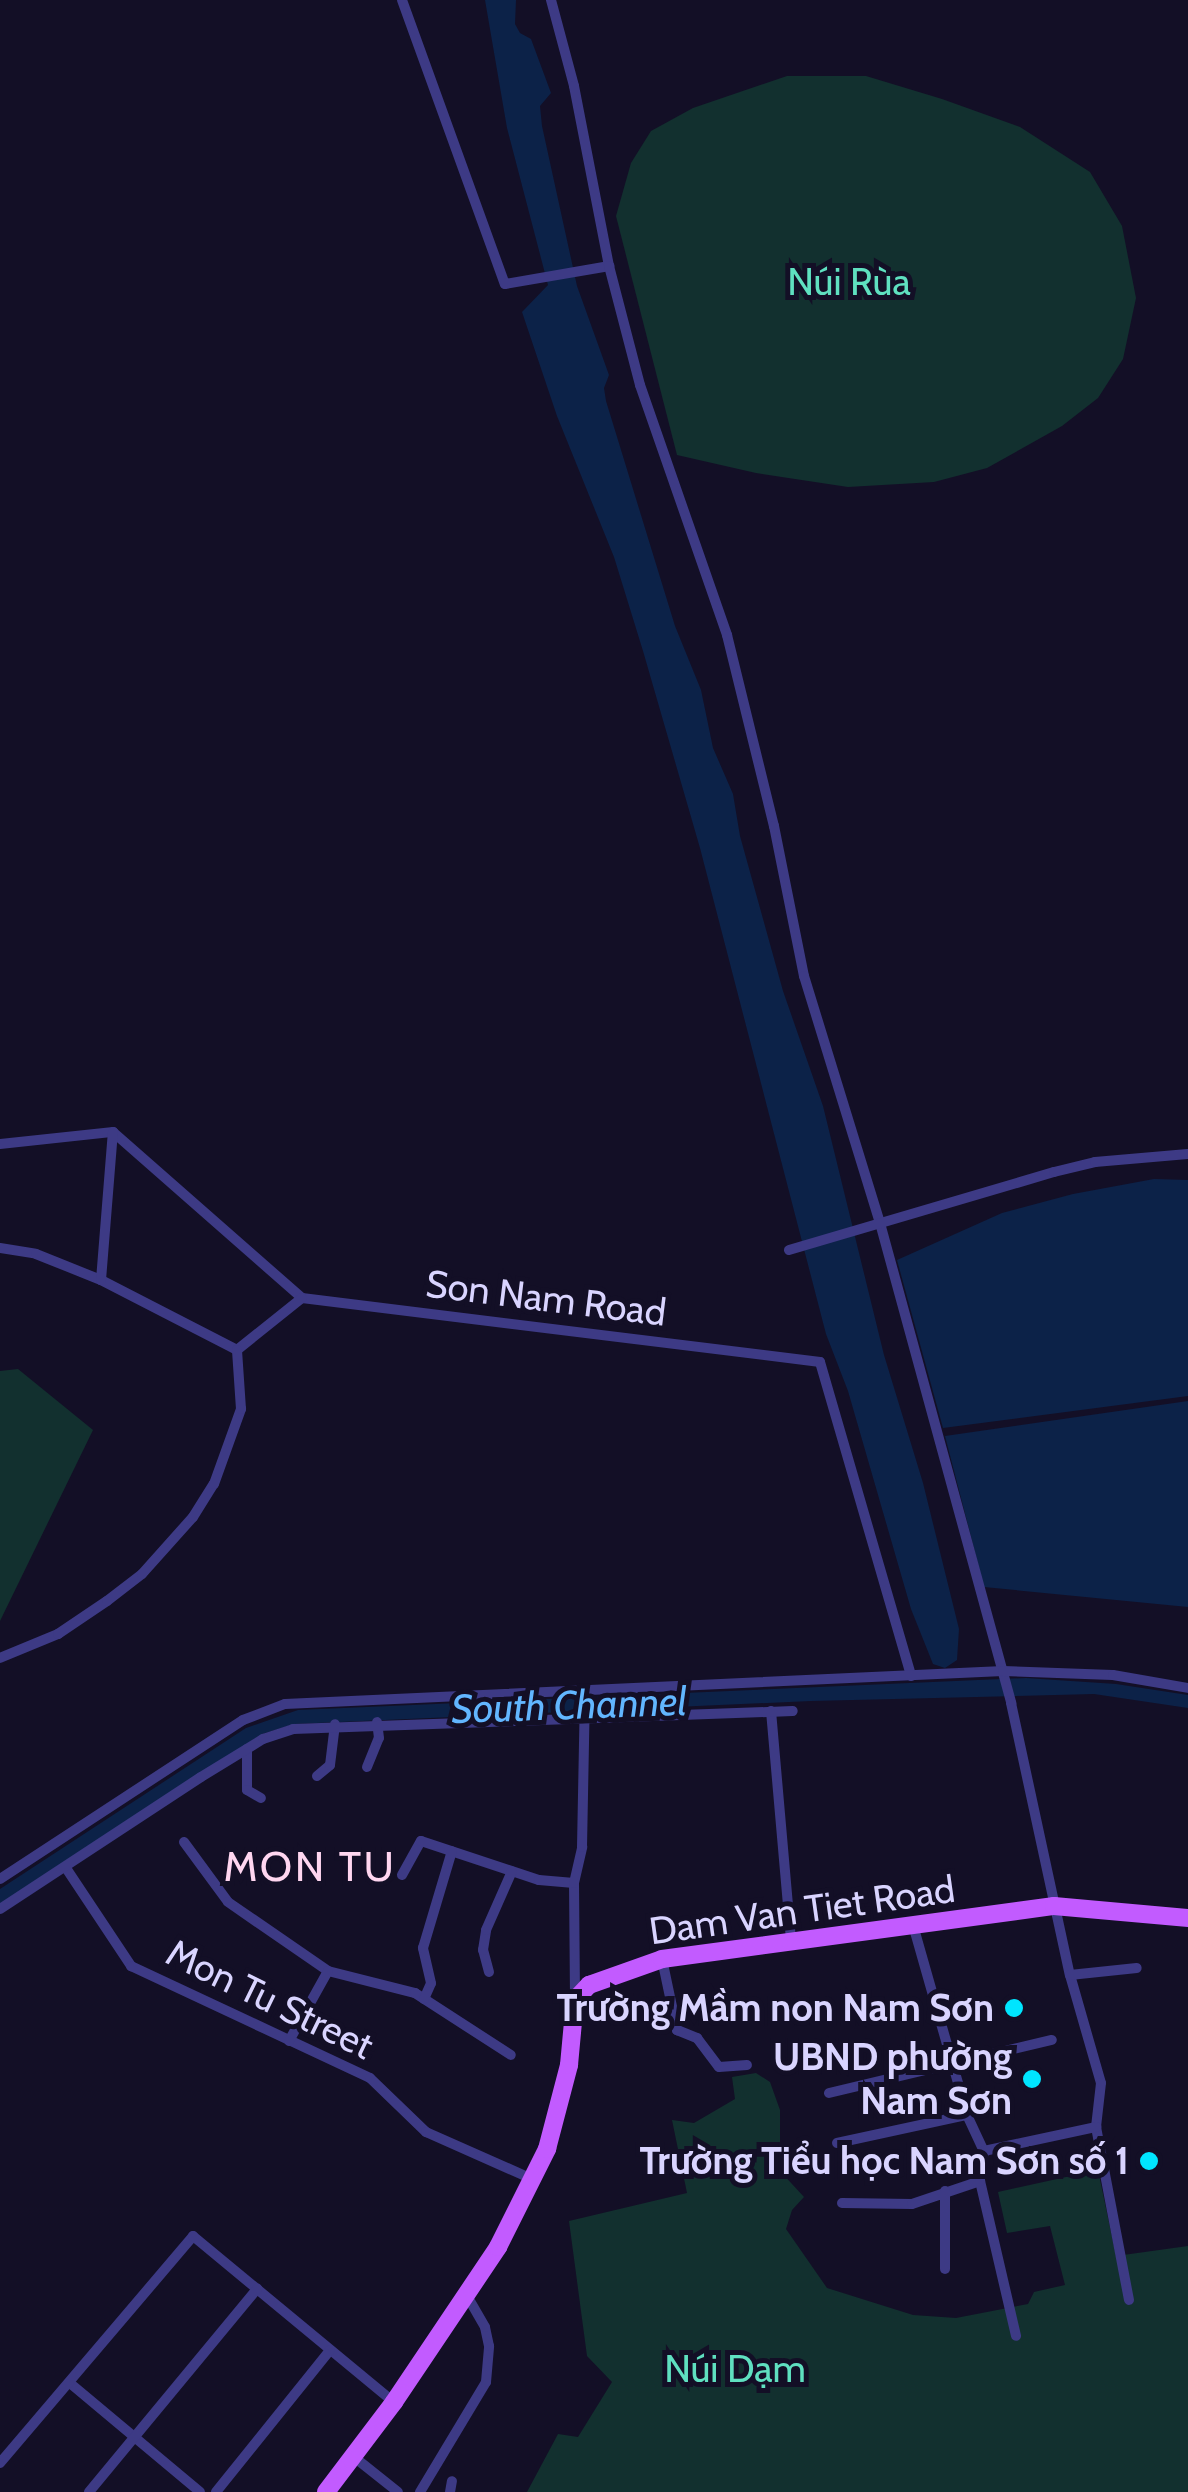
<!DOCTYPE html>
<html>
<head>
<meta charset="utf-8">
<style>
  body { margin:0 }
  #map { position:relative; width:1188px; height:2492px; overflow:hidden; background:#130f26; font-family:Cabin,sans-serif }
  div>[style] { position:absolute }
  .green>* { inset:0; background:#12302f }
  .water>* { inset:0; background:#0c2248 }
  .street>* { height:10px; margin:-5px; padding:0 5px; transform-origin:5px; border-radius:5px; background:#3d3a85 }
  .primary>* { height:18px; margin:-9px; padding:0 9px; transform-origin:9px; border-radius:9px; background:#c25bff }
  .dots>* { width:28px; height:28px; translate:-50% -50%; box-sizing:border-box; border:5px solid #130f26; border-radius:50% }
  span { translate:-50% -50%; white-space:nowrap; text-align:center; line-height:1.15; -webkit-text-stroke:10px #130f26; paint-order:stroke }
  .park-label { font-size:38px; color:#5fe0c0 }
  .street-label { font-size:38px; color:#d9d4ff }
  .poi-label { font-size:38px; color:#d9d4ff; font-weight:700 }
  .right { translate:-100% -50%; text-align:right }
  .water-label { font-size:40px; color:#62b6ff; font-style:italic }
  .quarter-label { font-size:42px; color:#ffd6f0; letter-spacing:2.5px }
</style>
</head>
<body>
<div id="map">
  <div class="green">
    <div style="clip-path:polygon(787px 76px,866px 76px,942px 99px,1020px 127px,1090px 172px,1122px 226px,1136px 298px,1123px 359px,1098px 398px,1062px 426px,987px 468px,934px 482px,848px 487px,756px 473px,677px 455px,616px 216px,631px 163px,651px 131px,693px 108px)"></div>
    <div style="clip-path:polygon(18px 1369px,93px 1430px,0 1621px,0 1371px)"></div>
    <div style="clip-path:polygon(756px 2073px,770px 2082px,780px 2110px,780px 2171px,804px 2197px,792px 2210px,786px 2229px,827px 2288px,913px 2315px,956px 2318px,1028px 2304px,1034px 2292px,1065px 2285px,1050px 2226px,1007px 2233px,998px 2192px,1098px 2170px,1116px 2256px,1188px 2246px,1188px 2492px,527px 2492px,558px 2434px,578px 2437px,612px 2382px,587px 2356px,569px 2221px,687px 2193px,672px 2120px,694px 2123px,735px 2099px,732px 2077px)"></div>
  </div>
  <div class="water">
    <div style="clip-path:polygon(485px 0,516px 0,515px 24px,520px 33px,531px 39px,551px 93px,540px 106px,542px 126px,577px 286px,609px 375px,604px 388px,606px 401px,675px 626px,701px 690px,713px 748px,733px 794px,740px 836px,783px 991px,823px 1106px,884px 1355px,923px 1483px,959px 1629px,957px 1660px,945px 1668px,933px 1664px,911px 1609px,848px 1391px,826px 1334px,700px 848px,643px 651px,614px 557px,557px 416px,522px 312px,548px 285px,507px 128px)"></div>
    <div style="clip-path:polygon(1154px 1179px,1188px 1180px,1188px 1396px,943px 1428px,897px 1260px,1002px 1213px,1073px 1194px)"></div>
    <div style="clip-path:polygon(1188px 1401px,1188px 1607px,984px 1587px,945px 1436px)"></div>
    <div style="clip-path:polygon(1026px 1678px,1116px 1684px,1188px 1695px,1188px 1708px,1094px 1694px,811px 1701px,294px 1724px,262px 1734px,0 1904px,0 1889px,246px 1728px,298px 1710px)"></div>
  </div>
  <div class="street">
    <div style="left:402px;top:0;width:302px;rotate:70.1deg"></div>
    <div style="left:505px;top:284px;width:106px;rotate:-9.8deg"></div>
    <div style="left:551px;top:0;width:89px;rotate:75deg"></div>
    <div style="left:574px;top:86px;width:183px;rotate:79deg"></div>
    <div style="left:609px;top:266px;width:123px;rotate:75.4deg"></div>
    <div style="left:640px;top:385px;width:265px;rotate:70.8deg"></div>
    <div style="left:727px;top:635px;width:197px;rotate:76.2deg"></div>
    <div style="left:774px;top:826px;width:153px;rotate:78.7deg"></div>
    <div style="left:804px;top:976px;width:258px;rotate:72.9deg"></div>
    <div style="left:880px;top:1223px;width:498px;rotate:74.7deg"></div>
    <div style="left:1011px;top:1703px;width:278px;rotate:77.8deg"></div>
    <div style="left:1070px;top:1975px;width:112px;rotate:74deg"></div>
    <div style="left:1101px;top:2083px;width:44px;rotate:96.5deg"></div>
    <div style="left:1096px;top:2127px;width:176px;rotate:79.2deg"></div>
    <div style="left:0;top:1144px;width:114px;rotate:-6.1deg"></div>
    <div style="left:113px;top:1132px;width:252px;rotate:41.3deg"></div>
    <div style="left:302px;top:1298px;width:522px;rotate:7.04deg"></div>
    <div style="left:820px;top:1362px;width:327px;rotate:73.8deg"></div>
    <div style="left:0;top:1248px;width:36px;rotate:9deg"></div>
    <div style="left:36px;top:1254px;width:70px;rotate:21.8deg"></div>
    <div style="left:101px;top:1280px;width:153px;rotate:27.2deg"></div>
    <div style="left:789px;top:1250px;width:276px;rotate:-16.4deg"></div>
    <div style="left:1054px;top:1172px;width:42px;rotate:-13.7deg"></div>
    <div style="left:1095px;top:1162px;width:93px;rotate:-4.9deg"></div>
    <div style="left:101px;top:1280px;width:148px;rotate:-85.4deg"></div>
    <div style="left:237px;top:1350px;width:83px;rotate:-38.7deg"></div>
    <div style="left:0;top:1658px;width:63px;rotate:-22.5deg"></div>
    <div style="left:58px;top:1634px;width:59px;rotate:-34deg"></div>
    <div style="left:107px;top:1601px;width:44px;rotate:-37.6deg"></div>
    <div style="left:142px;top:1574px;width:76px;rotate:-48.2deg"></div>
    <div style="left:193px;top:1517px;width:39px;rotate:-58deg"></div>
    <div style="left:214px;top:1484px;width:80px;rotate:-70.2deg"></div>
    <div style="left:241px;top:1409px;width:59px;rotate:-93.9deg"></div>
    <div style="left:771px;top:1711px;width:229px;rotate:85deg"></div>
    <div style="left:247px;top:1749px;width:41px;rotate:90deg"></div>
    <div style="left:247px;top:1790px;width:16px;rotate:30deg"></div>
    <div style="left:367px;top:1767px;width:31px;rotate:-68deg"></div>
    <div style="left:379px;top:1738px;width:16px;rotate:-97deg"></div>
    <div style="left:317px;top:1776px;width:17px;rotate:-40deg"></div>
    <div style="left:330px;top:1765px;width:41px;rotate:-83deg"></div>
    <div style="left:184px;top:1842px;width:74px;rotate:53.7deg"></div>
    <div style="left:228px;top:1902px;width:121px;rotate:34.6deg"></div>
    <div style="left:328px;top:1971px;width:90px;rotate:14.2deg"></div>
    <div style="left:415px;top:1993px;width:114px;rotate:32.9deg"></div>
    <div style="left:66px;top:1868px;width:118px;rotate:56.4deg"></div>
    <div style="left:131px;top:1966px;width:264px;rotate:25.1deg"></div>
    <div style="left:370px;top:2078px;width:78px;rotate:44deg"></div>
    <div style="left:426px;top:2132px;width:116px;rotate:23.9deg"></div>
    <div style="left:402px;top:1875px;width:39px;rotate:-61deg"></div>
    <div style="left:421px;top:1841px;width:124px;rotate:18.3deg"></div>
    <div style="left:539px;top:1880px;width:35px;rotate:5deg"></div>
    <div style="left:0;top:1879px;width:290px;rotate:-33.2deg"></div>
    <div style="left:243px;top:1720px;width:45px;rotate:-20.9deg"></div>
    <div style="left:285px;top:1704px;width:719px;rotate:-2.63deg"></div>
    <div style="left:1003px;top:1671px;width:110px;rotate:2.1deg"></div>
    <div style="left:1113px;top:1675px;width:76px;rotate:9.8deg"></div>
    <div style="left:0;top:1909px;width:240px;rotate:-33.3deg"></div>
    <div style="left:201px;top:1777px;width:73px;rotate:-31.5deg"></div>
    <div style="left:263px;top:1739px;width:32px;rotate:-18deg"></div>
    <div style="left:293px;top:1729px;width:500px;rotate:-2.06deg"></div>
    <div style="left:913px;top:1925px;width:198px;rotate:74.1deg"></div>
    <div style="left:967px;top:2115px;width:40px;rotate:65deg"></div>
    <div style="left:984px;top:2151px;width:30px;rotate:98deg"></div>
    <div style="left:980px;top:2181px;width:159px;rotate:76.9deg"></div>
    <div style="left:662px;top:1959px;width:73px;rotate:78.1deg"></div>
    <div style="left:677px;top:2030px;width:22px;rotate:22deg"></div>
    <div style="left:697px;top:2038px;width:36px;rotate:53deg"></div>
    <div style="left:719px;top:2067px;width:28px;rotate:-4deg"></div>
    <div style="left:489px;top:1972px;width:23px;rotate:-105deg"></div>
    <div style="left:483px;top:1950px;width:20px;rotate:-81deg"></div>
    <div style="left:486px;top:1930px;width:64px;rotate:-66.2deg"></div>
    <div style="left:1070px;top:1975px;width:67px;rotate:-6deg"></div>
    <div style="left:575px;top:1997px;width:114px;rotate:-90.5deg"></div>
    <div style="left:574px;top:1883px;width:37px;rotate:-77deg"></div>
    <div style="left:582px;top:1847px;width:158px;rotate:-88.9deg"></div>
    <div style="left:424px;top:1999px;width:17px;rotate:-66deg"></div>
    <div style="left:431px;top:1983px;width:36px;rotate:-103deg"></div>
    <div style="left:423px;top:1948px;width:101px;rotate:-73.4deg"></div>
    <div style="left:289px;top:2041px;width:80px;rotate:-60.9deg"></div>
    <div style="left:829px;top:2093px;width:229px;rotate:-13.4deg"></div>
    <div style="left:837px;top:2143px;width:133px;rotate:-12.2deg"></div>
    <div style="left:984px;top:2151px;width:115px;rotate:-12.1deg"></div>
    <div style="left:842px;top:2203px;width:70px;rotate:0.8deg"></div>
    <div style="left:912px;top:2204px;width:72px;rotate:-18.7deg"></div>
    <div style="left:945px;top:2269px;width:78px;rotate:-90deg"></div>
    <div style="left:71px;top:2384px;width:168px;rotate:39.9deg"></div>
    <div style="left:354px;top:2457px;width:56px;rotate:38.5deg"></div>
    <div style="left:0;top:2463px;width:298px;rotate:-49.6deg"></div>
    <div style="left:193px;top:2236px;width:261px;rotate:39.6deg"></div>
    <div style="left:89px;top:2492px;width:264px;rotate:-50.4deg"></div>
    <div style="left:216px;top:2492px;width:182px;rotate:-51.2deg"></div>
    <div style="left:420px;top:2492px;width:128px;rotate:-59deg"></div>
    <div style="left:486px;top:2382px;width:36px;rotate:-85deg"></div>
    <div style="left:489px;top:2346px;width:19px;rotate:-102deg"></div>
    <div style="left:485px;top:2327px;width:36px;rotate:-120deg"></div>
    <div style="left:450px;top:2492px;width:11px;rotate:-80deg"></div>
  </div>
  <div class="primary">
    <div style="left:326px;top:2492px;width:113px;rotate:-52.9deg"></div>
    <div style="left:394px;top:2402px;width:187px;rotate:-56.1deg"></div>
    <div style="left:498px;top:2247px;width:110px;rotate:-63.4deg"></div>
    <div style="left:547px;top:2149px;width:87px;rotate:-75.3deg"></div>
    <div style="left:569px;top:2065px;width:65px;rotate:-84.7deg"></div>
    <div style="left:575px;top:2000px;width:21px;rotate:-47deg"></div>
    <div style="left:589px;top:1985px;width:77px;rotate:-19.6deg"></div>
    <div style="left:662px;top:1959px;width:396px;rotate:-7.7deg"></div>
    <div style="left:1054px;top:1906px;width:135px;rotate:5.1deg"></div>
  </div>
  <div class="dots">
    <div style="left:1014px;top:2008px;background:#00e5ff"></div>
    <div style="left:1032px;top:2079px;background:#00e5ff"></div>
    <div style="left:1149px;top:2161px;background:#00e5ff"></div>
  </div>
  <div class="park-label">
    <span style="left:849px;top:282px">Núi Rùa</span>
    <span style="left:735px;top:2369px">Núi Dạm</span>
  </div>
  <div class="street-label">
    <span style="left:546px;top:1298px;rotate:7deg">Son Nam Road</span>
    <span style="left:802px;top:1910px;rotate:-8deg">Dam Van Tiet Road</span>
    <span style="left:270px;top:1999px;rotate:26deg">Mon Tu Street</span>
  </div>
  <div class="poi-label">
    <span class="right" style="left:994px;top:2008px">Trường Mầm non Nam Sơn</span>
    <span class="right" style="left:1012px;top:2079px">UBND phường<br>Nam Sơn</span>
    <span class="right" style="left:1129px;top:2161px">Trường Tiểu học Nam Sơn số 1</span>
  </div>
  <div class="water-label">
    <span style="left:569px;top:1705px;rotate:-2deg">South Channel</span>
  </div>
  <div class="quarter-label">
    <span style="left:310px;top:1866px">MON TU</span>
  </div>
</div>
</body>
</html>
